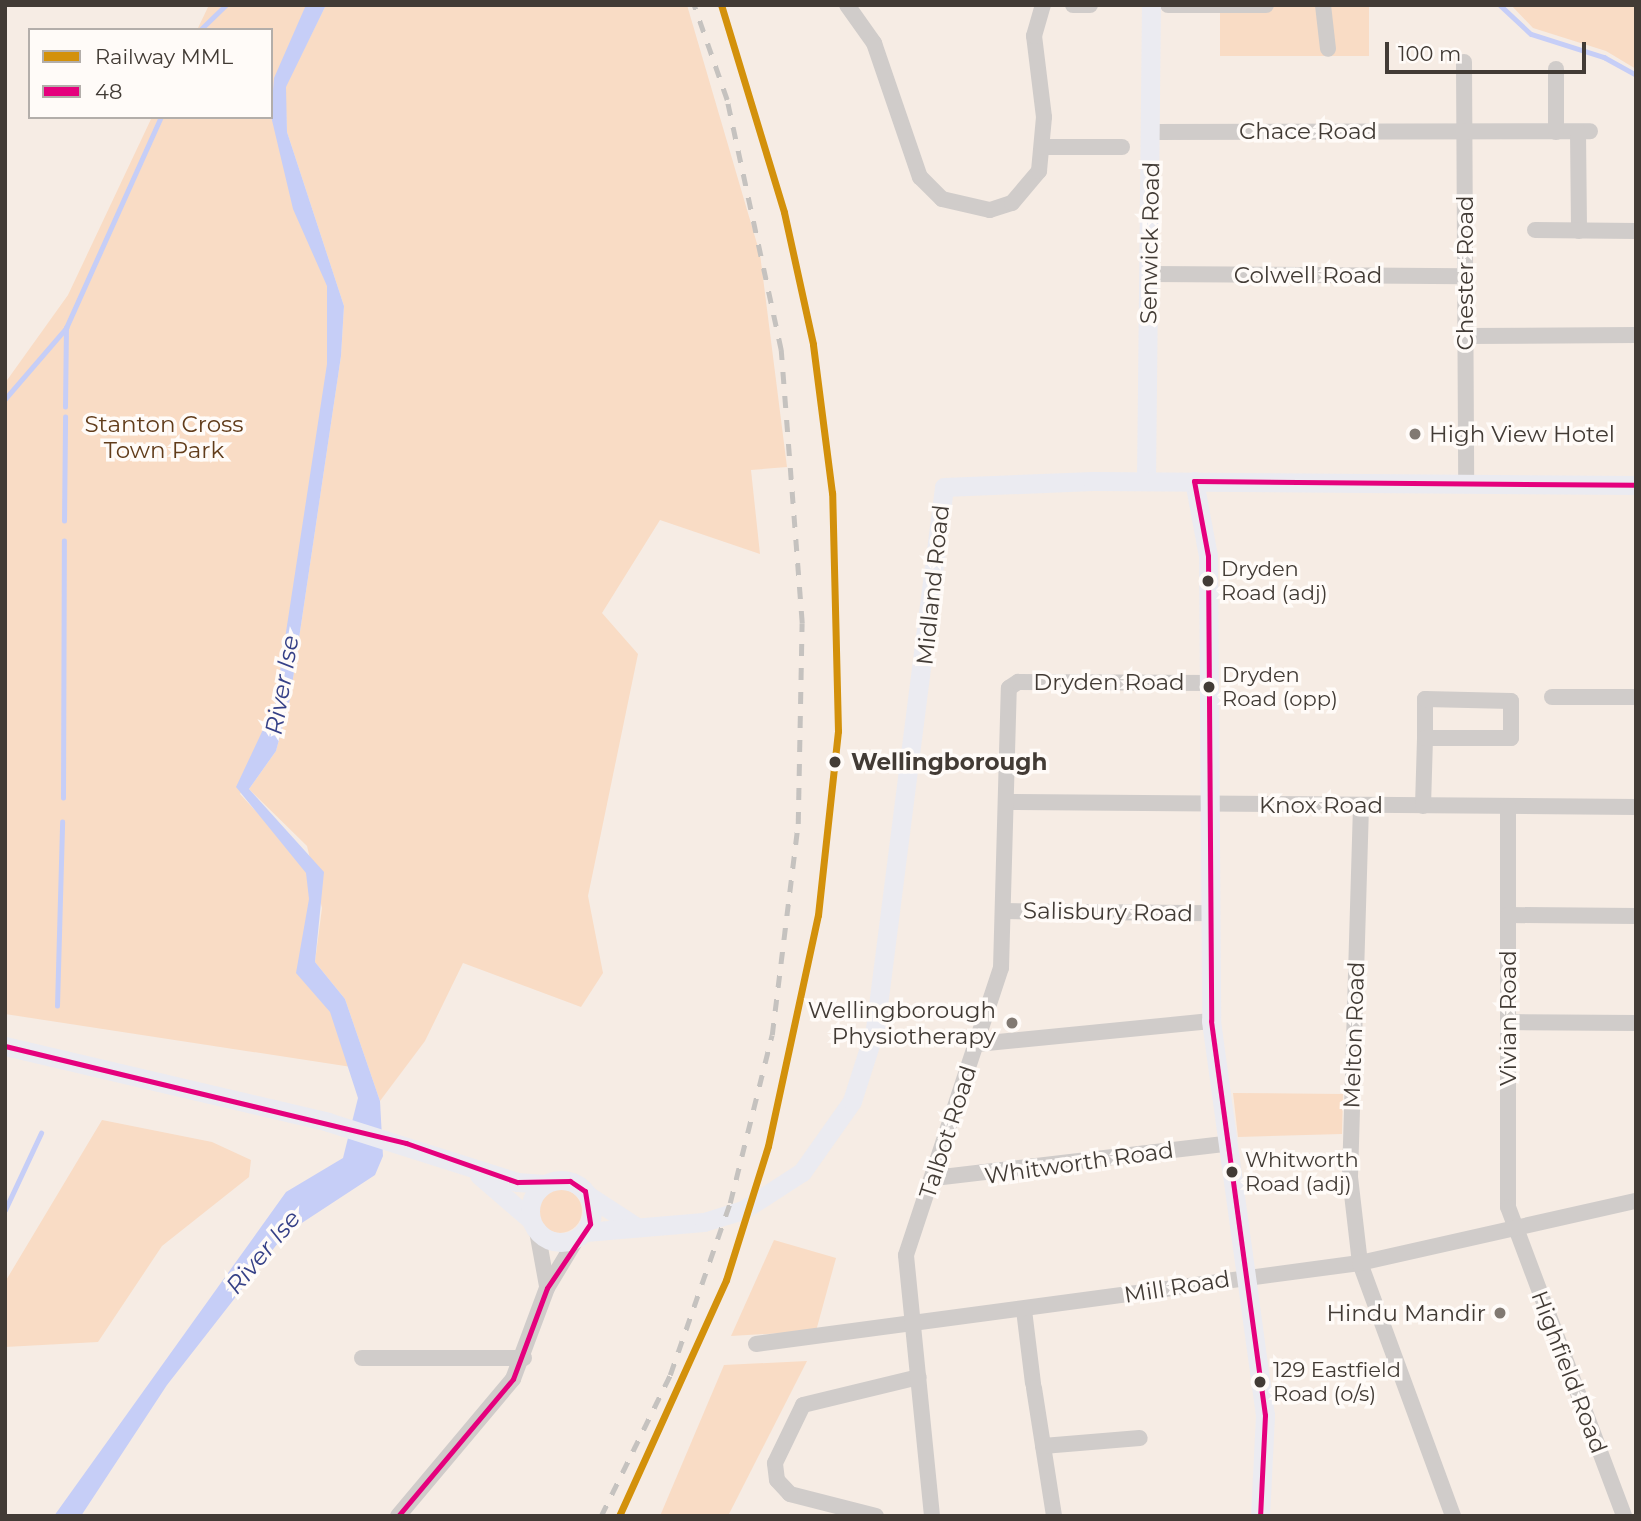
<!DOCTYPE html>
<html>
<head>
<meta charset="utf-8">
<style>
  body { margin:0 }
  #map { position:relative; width:1641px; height:1521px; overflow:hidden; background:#f6ece4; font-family:Montserrat,sans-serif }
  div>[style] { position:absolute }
  .green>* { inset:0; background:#f9dcc5; transform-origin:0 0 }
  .round { border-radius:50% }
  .water>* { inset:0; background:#c6cef7 }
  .stream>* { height:4.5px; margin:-2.25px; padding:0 2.25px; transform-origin:2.25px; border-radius:2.25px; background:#c6cef7 }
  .minor>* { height:16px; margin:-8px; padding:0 8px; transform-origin:8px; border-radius:8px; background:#d0ccca }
  .major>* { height:19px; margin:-9.5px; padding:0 9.5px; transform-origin:9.5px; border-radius:9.5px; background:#ebebf1 }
  .major>.ring { margin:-9.5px; padding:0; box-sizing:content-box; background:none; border:19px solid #ebebf1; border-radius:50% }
  .rail>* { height:4.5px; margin-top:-2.25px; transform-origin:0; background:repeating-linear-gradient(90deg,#c5c2bf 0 12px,transparent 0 24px) }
  .bus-1>* { height:5px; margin:-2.5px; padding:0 2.5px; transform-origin:2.5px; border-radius:2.5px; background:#e5007d }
  .rail-1>* { height:7px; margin:-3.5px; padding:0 3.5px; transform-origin:3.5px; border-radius:3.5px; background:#d3910b }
  .dots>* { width:19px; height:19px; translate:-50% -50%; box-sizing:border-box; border:4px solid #fffbf8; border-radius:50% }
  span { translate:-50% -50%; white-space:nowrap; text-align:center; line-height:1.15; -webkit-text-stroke:7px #fffbf8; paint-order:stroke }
  .bus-label { font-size:21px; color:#423b35 }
  .left { translate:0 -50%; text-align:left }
  .street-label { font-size:23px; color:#423b35 }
  .park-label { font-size:23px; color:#613c1a }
  .poi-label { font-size:23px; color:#423b35 }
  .right { translate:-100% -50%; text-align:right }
  .stop-label { font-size:23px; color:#423b35; font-weight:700 }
  .water-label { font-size:24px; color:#354087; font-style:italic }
  .frame { position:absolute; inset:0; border:7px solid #423b35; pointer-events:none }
  .legend { position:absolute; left:28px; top:28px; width:245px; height:91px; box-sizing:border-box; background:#fffbf8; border:2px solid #b3aeaa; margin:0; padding:9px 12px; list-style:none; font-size:21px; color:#423b35 }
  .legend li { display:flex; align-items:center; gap:14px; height:35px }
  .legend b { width:35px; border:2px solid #b3aeaa }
  .scale { position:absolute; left:1385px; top:42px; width:201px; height:32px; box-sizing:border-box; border:4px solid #423b35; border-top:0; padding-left:9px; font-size:21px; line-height:24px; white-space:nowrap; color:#423b35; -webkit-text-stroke:5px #fffbf8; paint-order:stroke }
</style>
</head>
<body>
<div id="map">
  <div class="green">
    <div style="clip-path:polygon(209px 5px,324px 5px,278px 86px,279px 140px,322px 241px,338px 358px,273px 744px,240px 794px,316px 876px,305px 968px,341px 1014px,358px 1068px,5px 1014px,5px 383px,68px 295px,152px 117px,271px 117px,271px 30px,197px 30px)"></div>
    <div style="clip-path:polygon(326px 5px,687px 5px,760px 254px,787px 467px,751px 470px,760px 554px,660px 520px,602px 613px,638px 654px,588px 896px,603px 973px,581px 1007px,463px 963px,425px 1041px,380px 1101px,345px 999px,315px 962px,322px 908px,307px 846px,249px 789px,276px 751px,290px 699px,341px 356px,344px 306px,287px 132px,285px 87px)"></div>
    <div style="left:1220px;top:5px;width:149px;height:51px"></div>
    <div style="clip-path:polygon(1511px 5px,1636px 5px,1636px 69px,1606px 51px,1533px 28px)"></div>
    <div style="clip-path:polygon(1233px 1093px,1343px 1094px,1342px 1134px,1238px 1137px)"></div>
    <div style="clip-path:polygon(102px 1120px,212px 1142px,251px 1160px,249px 1177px,162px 1246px,98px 1342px,5px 1347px,5px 1282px)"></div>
    <div class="round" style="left:538px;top:1189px;width:44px;height:44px"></div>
    <div style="clip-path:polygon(774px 1240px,836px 1258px,816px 1331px,731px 1336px)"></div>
    <div style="clip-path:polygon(807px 1361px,728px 1516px,660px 1516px,724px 1365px)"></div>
  </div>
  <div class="water">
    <div style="clip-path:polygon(306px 5px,326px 5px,286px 87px,287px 132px,344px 306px,341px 356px,290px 699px,276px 751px,249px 789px,324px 872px,315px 962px,345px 999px,380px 1101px,383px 1156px,375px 1175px,285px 1234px,167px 1385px,81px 1516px,54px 1516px,286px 1192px,343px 1158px,358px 1098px,330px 1012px,296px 973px,309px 899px,306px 873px,236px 787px,275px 704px,327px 364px,327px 286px,293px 209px,271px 116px,274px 78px)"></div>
  </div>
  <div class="stream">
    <div style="left:1500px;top:5px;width:42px;rotate:43.1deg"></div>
    <div style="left:1531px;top:34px;width:77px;rotate:17.5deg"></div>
    <div style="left:1604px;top:57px;width:37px;rotate:29deg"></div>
    <div style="left:200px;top:30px;width:36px;rotate:-44deg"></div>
    <div style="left:5px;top:399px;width:94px;rotate:-49.3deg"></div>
    <div style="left:65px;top:407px;width:79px;rotate:-89.3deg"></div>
    <div style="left:66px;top:328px;width:231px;rotate:-65.8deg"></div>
    <div style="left:64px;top:521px;width:104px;rotate:-89.4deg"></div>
    <div style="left:63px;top:798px;width:257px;rotate:-89.8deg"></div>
    <div style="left:57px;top:1006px;width:184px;rotate:-88.4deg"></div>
    <div style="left:5px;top:1210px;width:85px;rotate:-64.9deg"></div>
  </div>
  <div class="minor">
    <div style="left:847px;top:5px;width:47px;rotate:54.6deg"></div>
    <div style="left:874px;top:43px;width:142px;rotate:71.1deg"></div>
    <div style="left:920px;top:177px;width:31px;rotate:45deg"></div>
    <div style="left:942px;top:199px;width:49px;rotate:12.9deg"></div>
    <div style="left:990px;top:210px;width:23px;rotate:-18deg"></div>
    <div style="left:1012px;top:203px;width:42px;rotate:-49.8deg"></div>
    <div style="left:1039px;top:171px;width:54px;rotate:-84.7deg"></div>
    <div style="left:1044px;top:117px;width:82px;rotate:-97deg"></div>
    <div style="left:1034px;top:36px;width:32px;rotate:-74deg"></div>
    <div style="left:1073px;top:5px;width:17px"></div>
    <div style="left:1168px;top:5px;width:98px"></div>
    <div style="left:1323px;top:5px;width:44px;rotate:83.5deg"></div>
    <div style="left:1464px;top:62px;width:422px;rotate:89.7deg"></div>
    <div style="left:1151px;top:132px;width:439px;rotate:-0.1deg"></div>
    <div style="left:1556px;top:132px;width:63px;rotate:-90deg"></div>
    <div style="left:1578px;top:132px;width:99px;rotate:89.4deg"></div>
    <div style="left:1044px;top:147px;width:78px"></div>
    <div style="left:1535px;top:230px;width:101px;rotate:0.6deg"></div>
    <div style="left:1151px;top:274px;width:314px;rotate:0.4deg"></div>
    <div style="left:1465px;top:336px;width:171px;rotate:-0.3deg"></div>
    <div style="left:1552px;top:697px;width:84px"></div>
    <div style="left:1006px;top:802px;width:630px;rotate:0.45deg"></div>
    <div style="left:1361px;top:806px;width:371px;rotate:91.7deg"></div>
    <div style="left:1350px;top:1177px;width:87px;rotate:83.4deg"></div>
    <div style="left:1360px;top:1263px;width:270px;rotate:69.8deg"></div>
    <div style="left:1423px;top:806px;width:68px;rotate:-88.3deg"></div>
    <div style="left:1425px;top:738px;width:39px;rotate:-90deg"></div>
    <div style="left:1425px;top:699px;width:86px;rotate:1.3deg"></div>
    <div style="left:1511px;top:701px;width:37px;rotate:90deg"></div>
    <div style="left:1511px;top:738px;width:86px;rotate:180deg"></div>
    <div style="left:1508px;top:806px;width:401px;rotate:90deg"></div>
    <div style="left:1508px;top:1207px;width:330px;rotate:69.4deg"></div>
    <div style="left:1004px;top:911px;width:207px;rotate:0.6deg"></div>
    <div style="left:1508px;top:915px;width:128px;rotate:0.4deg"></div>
    <div style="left:1509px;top:1022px;width:127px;rotate:0.5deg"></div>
    <div style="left:977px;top:1044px;width:235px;rotate:-5.6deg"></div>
    <div style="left:934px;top:1178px;width:292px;rotate:-6.7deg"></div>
    <div style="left:537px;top:1231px;width:56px;rotate:79.7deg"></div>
    <div style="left:1024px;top:1310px;width:74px;rotate:83deg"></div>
    <div style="left:756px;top:1344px;width:609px;rotate:-7.64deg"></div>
    <div style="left:1360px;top:1263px;width:283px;rotate:-12.7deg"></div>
    <div style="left:362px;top:1358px;width:162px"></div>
    <div style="left:1034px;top:1388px;width:130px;rotate:81.1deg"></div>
    <div style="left:1043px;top:1446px;width:97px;rotate:-4.7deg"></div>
    <div style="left:398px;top:1516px;width:179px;rotate:-50deg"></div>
    <div style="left:513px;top:1379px;width:97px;rotate:-69.5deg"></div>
    <div style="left:547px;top:1288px;width:58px;rotate:-59deg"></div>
    <div style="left:876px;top:1516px;width:89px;rotate:-165.7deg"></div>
    <div style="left:790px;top:1494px;width:19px;rotate:-133deg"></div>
    <div style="left:777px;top:1480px;width:17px;rotate:-97deg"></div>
    <div style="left:775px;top:1463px;width:64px;rotate:-64.2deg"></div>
    <div style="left:803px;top:1405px;width:119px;rotate:-13.6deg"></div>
    <div style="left:932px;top:1516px;width:262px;rotate:-95.7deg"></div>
    <div style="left:906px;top:1255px;width:302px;rotate:-71.7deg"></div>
    <div style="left:1001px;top:968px;width:280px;rotate:-88.4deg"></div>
    <div style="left:1009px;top:688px;width:11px;rotate:-34deg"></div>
    <div style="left:1018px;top:682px;width:193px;rotate:0.3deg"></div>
  </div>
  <div class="major">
    <div style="left:1146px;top:481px;width:476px;rotate:-89.4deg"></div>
    <div style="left:1194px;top:481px;width:76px;rotate:79.4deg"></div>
    <div style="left:1208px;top:556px;width:465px;rotate:89.6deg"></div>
    <div style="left:1211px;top:1021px;width:398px;rotate:82.2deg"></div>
    <div style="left:1265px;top:1415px;width:101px;rotate:92.8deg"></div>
    <div style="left:5px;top:1046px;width:332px;rotate:13.2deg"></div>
    <div style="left:328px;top:1122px;width:198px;rotate:17.6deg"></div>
    <div style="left:517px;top:1182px;width:27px;rotate:4deg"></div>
    <div style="left:479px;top:1175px;width:69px;rotate:40.9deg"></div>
    <div class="ring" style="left:530px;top:1180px;width:43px;height:43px"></div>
    <div style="left:589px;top:1196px;width:55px;rotate:33.1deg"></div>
    <div style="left:585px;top:1232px;width:119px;rotate:-4.8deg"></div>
    <div style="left:704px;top:1222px;width:41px;rotate:-17.1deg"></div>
    <div style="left:743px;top:1210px;width:70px;rotate:-32.8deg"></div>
    <div style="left:802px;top:1172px;width:87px;rotate:-54.8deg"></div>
    <div style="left:852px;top:1101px;width:76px;rotate:-72.3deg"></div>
    <div style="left:875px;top:1029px;width:546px;rotate:-82.74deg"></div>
    <div style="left:944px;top:487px;width:149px;rotate:-2.3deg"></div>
    <div style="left:1093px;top:481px;width:543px;rotate:0.42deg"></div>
  </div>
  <div class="rail">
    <div style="left:601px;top:1516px;width:157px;rotate:-63.9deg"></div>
    <div style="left:670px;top:1375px;width:182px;rotate:-70.8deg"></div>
    <div style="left:730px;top:1203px;width:173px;rotate:-76deg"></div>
    <div style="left:772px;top:1035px;width:213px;rotate:-83deg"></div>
    <div style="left:798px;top:824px;width:201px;rotate:-88.9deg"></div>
    <div style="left:802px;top:623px;width:274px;rotate:-94.4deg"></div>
    <div style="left:781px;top:350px;width:256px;rotate:-102.2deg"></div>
    <div style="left:727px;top:100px;width:101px;rotate:-109.2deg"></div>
  </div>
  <div class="bus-1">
    <div style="left:1194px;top:481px;width:76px;rotate:79.4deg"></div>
    <div style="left:1208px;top:556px;width:465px;rotate:89.6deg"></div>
    <div style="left:1211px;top:1021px;width:398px;rotate:82.2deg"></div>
    <div style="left:1265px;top:1415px;width:101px;rotate:92.8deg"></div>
    <div style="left:1194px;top:481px;width:442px;rotate:0.5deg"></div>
    <div style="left:5px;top:1046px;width:413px;rotate:13.6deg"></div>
    <div style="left:406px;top:1143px;width:118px;rotate:19.4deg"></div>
    <div style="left:517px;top:1182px;width:53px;rotate:-1.1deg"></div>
    <div style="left:570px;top:1181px;width:18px;rotate:34deg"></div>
    <div style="left:585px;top:1191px;width:33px;rotate:81deg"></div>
    <div style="left:590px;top:1224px;width:77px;rotate:123.9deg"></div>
    <div style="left:547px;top:1288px;width:97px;rotate:110.5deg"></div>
    <div style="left:513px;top:1379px;width:179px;rotate:130deg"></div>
  </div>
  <div class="rail-1">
    <div style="left:619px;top:1516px;width:259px;rotate:-65.6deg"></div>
    <div style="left:726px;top:1280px;width:140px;rotate:-72.6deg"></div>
    <div style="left:768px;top:1146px;width:236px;rotate:-77.8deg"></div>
    <div style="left:818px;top:915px;width:185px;rotate:-83.8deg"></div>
    <div style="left:838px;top:731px;width:238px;rotate:-91.4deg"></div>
    <div style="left:832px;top:493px;width:150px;rotate:-97.3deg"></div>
    <div style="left:813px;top:344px;width:135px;rotate:-102.4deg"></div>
    <div style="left:784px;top:212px;width:216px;rotate:-106.9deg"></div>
  </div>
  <div class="dots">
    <div style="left:1415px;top:434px;background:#817972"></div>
    <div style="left:1208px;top:581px;background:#423b35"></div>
    <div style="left:1209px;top:687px;background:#423b35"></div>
    <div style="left:835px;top:762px;background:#423b35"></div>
    <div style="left:1012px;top:1023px;background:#817972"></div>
    <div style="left:1232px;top:1172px;background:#423b35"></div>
    <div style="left:1500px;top:1313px;background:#817972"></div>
    <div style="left:1260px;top:1382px;background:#423b35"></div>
  </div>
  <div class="bus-label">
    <span class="left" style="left:1221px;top:581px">Dryden<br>Road (adj)</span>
    <span class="left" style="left:1222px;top:687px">Dryden<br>Road (opp)</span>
    <span class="left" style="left:1245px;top:1172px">Whitworth<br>Road (adj)</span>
    <span class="left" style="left:1273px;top:1382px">129 Eastfield<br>Road (o/s)</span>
  </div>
  <div class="street-label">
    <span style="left:1308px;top:131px">Chace Road</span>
    <span style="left:1150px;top:243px;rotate:-89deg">Senwick Road</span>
    <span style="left:1465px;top:273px;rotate:-90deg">Chester Road</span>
    <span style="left:1308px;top:275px">Colwell Road</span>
    <span style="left:933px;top:585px;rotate:-84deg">Midland Road</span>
    <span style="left:1109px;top:682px">Dryden Road</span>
    <span style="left:1321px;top:805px">Knox Road</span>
    <span style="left:1108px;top:912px;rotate:1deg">Salisbury Road</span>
    <span style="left:1508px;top:1018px;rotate:-90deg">Vivian Road</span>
    <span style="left:1354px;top:1035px;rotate:-88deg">Melton Road</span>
    <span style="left:948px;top:1132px;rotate:-72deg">Talbot Road</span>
    <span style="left:1079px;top:1163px;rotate:-8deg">Whitworth Road</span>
    <span style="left:1177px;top:1287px;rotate:-9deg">Mill Road</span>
    <span style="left:1569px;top:1372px;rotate:69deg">Highfield Road</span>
  </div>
  <div class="park-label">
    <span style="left:164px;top:437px">Stanton Cross<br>Town Park</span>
  </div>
  <div class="poi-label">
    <span class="left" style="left:1429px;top:434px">High View Hotel</span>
    <span class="right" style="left:996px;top:1023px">Wellingborough<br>Physiotherapy</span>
    <span class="right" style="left:1486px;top:1313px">Hindu Mandir</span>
  </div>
  <div class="stop-label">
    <span class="left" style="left:851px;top:762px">Wellingborough</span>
  </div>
  <div class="water-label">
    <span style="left:282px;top:685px;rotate:-80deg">River Ise</span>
    <span style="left:263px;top:1252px;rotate:-50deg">River Ise</span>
  </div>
  <div class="frame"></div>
  <ul class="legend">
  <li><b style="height:9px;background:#d3910b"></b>Railway MML</li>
  <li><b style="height:9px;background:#e5007d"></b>48</li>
  </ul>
  <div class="scale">100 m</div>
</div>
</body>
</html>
